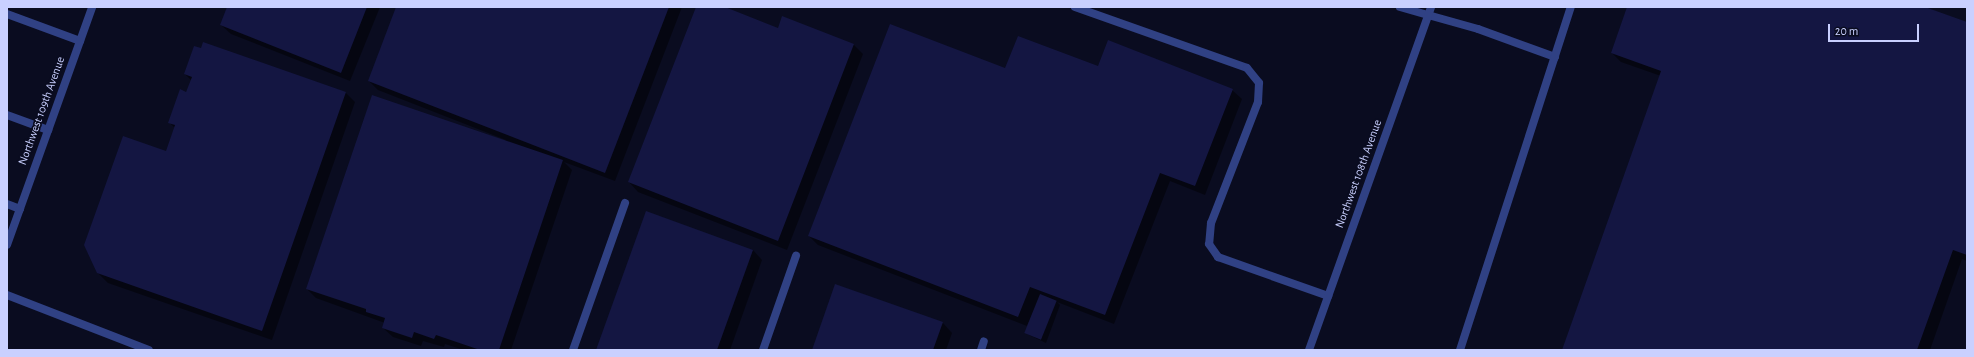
<!DOCTYPE html>
<html>
<head>
<meta charset="utf-8">
<style>
  body { margin:0 }
  #map { position:relative; width:1974px; height:357px; overflow:hidden; background:#0a0c20; font-family:"Alegreya Sans",sans-serif }
  div>[style] { position:absolute }
  .shadow>* { inset:0; background:#0007 }
  .building>* { inset:0; background:#141642; transform-origin:0 0 }
  .service>* { height:8px; margin:-4px; padding:0 4px; transform-origin:4px; border-radius:4px; background:#304184 }
  .minor>* { height:8px; margin:-4px; padding:0 4px; transform-origin:4px; border-radius:4px; background:#304184 }
  span { translate:-50% -50%; white-space:nowrap; text-align:center; line-height:1.15; -webkit-text-stroke:3.5px #0a0c20; paint-order:stroke }
  .street-label { font-size:12px; color:#c9d0ff }
  .frame { position:absolute; inset:0; border:8px solid #c9d0ff; pointer-events:none }
  .scale { position:absolute; left:1828px; top:24px; width:91px; height:18px; box-sizing:border-box; border:2px solid #c9d0ff; border-top:0; padding-left:5px; font-size:12px; line-height:14px; white-space:nowrap; color:#c9d0ff; -webkit-text-stroke:3px #0a0c20; paint-order:stroke }
</style>
</head>
<body>
<div id="map">
  <div class="shadow">
    <div style="clip-path:polygon(228px 7px,380px 7px,350px 81px,231px 34px,221px 25px)"></div>
    <div style="clip-path:polygon(397px 7px,682px 7px,615px 181px,564px 162px,572px 170px,511px 350px,464px 350px,445px 344px,444px 347px,423px 341px,421px 346px,393px 337px,383px 328px,385px 323px,316px 298px,307px 289px,506px 140px,378px 90px,369px 81px)"></div>
    <div style="clip-path:polygon(697px 7px,723px 7px,778px 29px,854px 45px,863px 54px,787px 250px,638px 192px,629px 182px)"></div>
    <div style="clip-path:polygon(1628px 7px,1922px 7px,1967px 23px,1967px 261px,1962px 259px,1930px 350px,1563px 350px,1661px 76px,1621px 62px,1612px 53px)"></div>
    <div style="clip-path:polygon(1099px 68px,1232px 90px,1242px 99px,1205px 195px,1170px 181px,1114px 324px,1057px 302px,1060px 305px,1046px 343px,1027px 334px,1042px 293px,1027px 326px,818px 245px,809px 236px,1006px 70px)"></div>
    <div style="clip-path:polygon(185px 74px,345px 92px,355px 102px,272px 340px,108px 283px,98px 273px,167px 152px,175px 128px,169px 122px,192px 81px)"></div>
    <div style="clip-path:polygon(753px 250px,762px 260px,730px 350px,597px 350px)"></div>
    <div style="clip-path:polygon(836px 285px,943px 323px,952px 333px,946px 350px,813px 350px)"></div>
  </div>
  <div class="building">
    <div style="clip-path:polygon(227px 7px,367px 7px,341px 73px,220px 25px)"></div>
    <div style="clip-path:polygon(396px 7px,669px 7px,605px 173px,368px 81px)"></div>
    <div style="clip-path:polygon(696px 7px,725px 7px,778px 28px,782px 16px,854px 44px,778px 241px,628px 182px)"></div>
    <div style="clip-path:polygon(1627px 7px,1925px 7px,1967px 22px,1967px 255px,1953px 250px,1917px 350px,1562px 350px,1661px 71px,1611px 53px)"></div>
    <div style="clip-path:polygon(890px 24px,1005px 68px,1018px 36px,1098px 66px,1108px 40px,1233px 89px,1195px 186px,1160px 173px,1105px 315px,1030px 287px,1018px 317px,808px 236px)"></div>
    <div style="clip-path:polygon(203px 42px,346px 92px,262px 331px,97px 273px,84px 245px,123px 136px,166px 151px,175px 125px,168px 123px,180px 89px,186px 92px,192px 77px,184px 74px,194px 46px,201px 48px)"></div>
    <div style="clip-path:polygon(372px 95px,563px 160px,499px 350px,480px 350px,436px 335px,434px 339px,414px 332px,412px 338px,382px 328px,385px 318px,366px 312px,366px 309px,306px 289px)"></div>
    <div style="clip-path:polygon(646px 211px,753px 250px,717px 350px,596px 350px)"></div>
    <div style="clip-path:polygon(835px 284px,943px 322px,933px 350px,812px 350px)"></div>
    <div style="left:1040px;top:294px;width:18px;height:42px;rotate:22deg"></div>
  </div>
  <div class="service">
    <div style="left:1075px;top:7px;width:182px;rotate:19.5deg"></div>
    <div style="left:1247px;top:68px;width:19px;rotate:51deg"></div>
    <div style="left:1259px;top:83px;width:19px;rotate:93deg"></div>
    <div style="left:1258px;top:102px;width:130px;rotate:111.2deg"></div>
    <div style="left:1211px;top:223px;width:21px;rotate:95deg"></div>
    <div style="left:1209px;top:244px;width:16px;rotate:55deg"></div>
    <div style="left:1218px;top:257px;width:117px;rotate:19.5deg"></div>
    <div style="left:7px;top:14px;width:78px;rotate:20.3deg"></div>
    <div style="left:1428px;top:15px;width:52px;rotate:15.6deg"></div>
    <div style="left:1478px;top:29px;width:82px;rotate:20deg"></div>
    <div style="left:7px;top:115px;width:44px;rotate:20.1deg"></div>
    <div style="left:7px;top:204px;width:14px;rotate:21deg"></div>
    <div style="left:7px;top:295px;width:152px;rotate:21.2deg"></div>
    <div style="left:573px;top:350px;width:156px;rotate:-70.5deg"></div>
    <div style="left:763px;top:350px;width:100px;rotate:-70.7deg"></div>
    <div style="left:981px;top:350px;width:9px;rotate:-72deg"></div>
    <div style="left:1460px;top:350px;width:361px;rotate:-72.1deg"></div>
  </div>
  <div class="minor">
    <div style="left:1400px;top:7px;width:29px;rotate:16deg"></div>
    <div style="left:7px;top:245px;width:253px;rotate:-70.3deg"></div>
    <div style="left:1309px;top:350px;width:364px;rotate:-70.4deg"></div>
  </div>
  <div class="street-label">
    <span style="left:42px;top:111px;rotate:-70deg">Northwest 109th Avenue</span>
    <span style="left:1359px;top:174px;rotate:-70deg">Northwest 108th Avenue</span>
  </div>
  <div class="frame"></div>
  <div class="scale">20 m</div>
</div>
</body>
</html>
